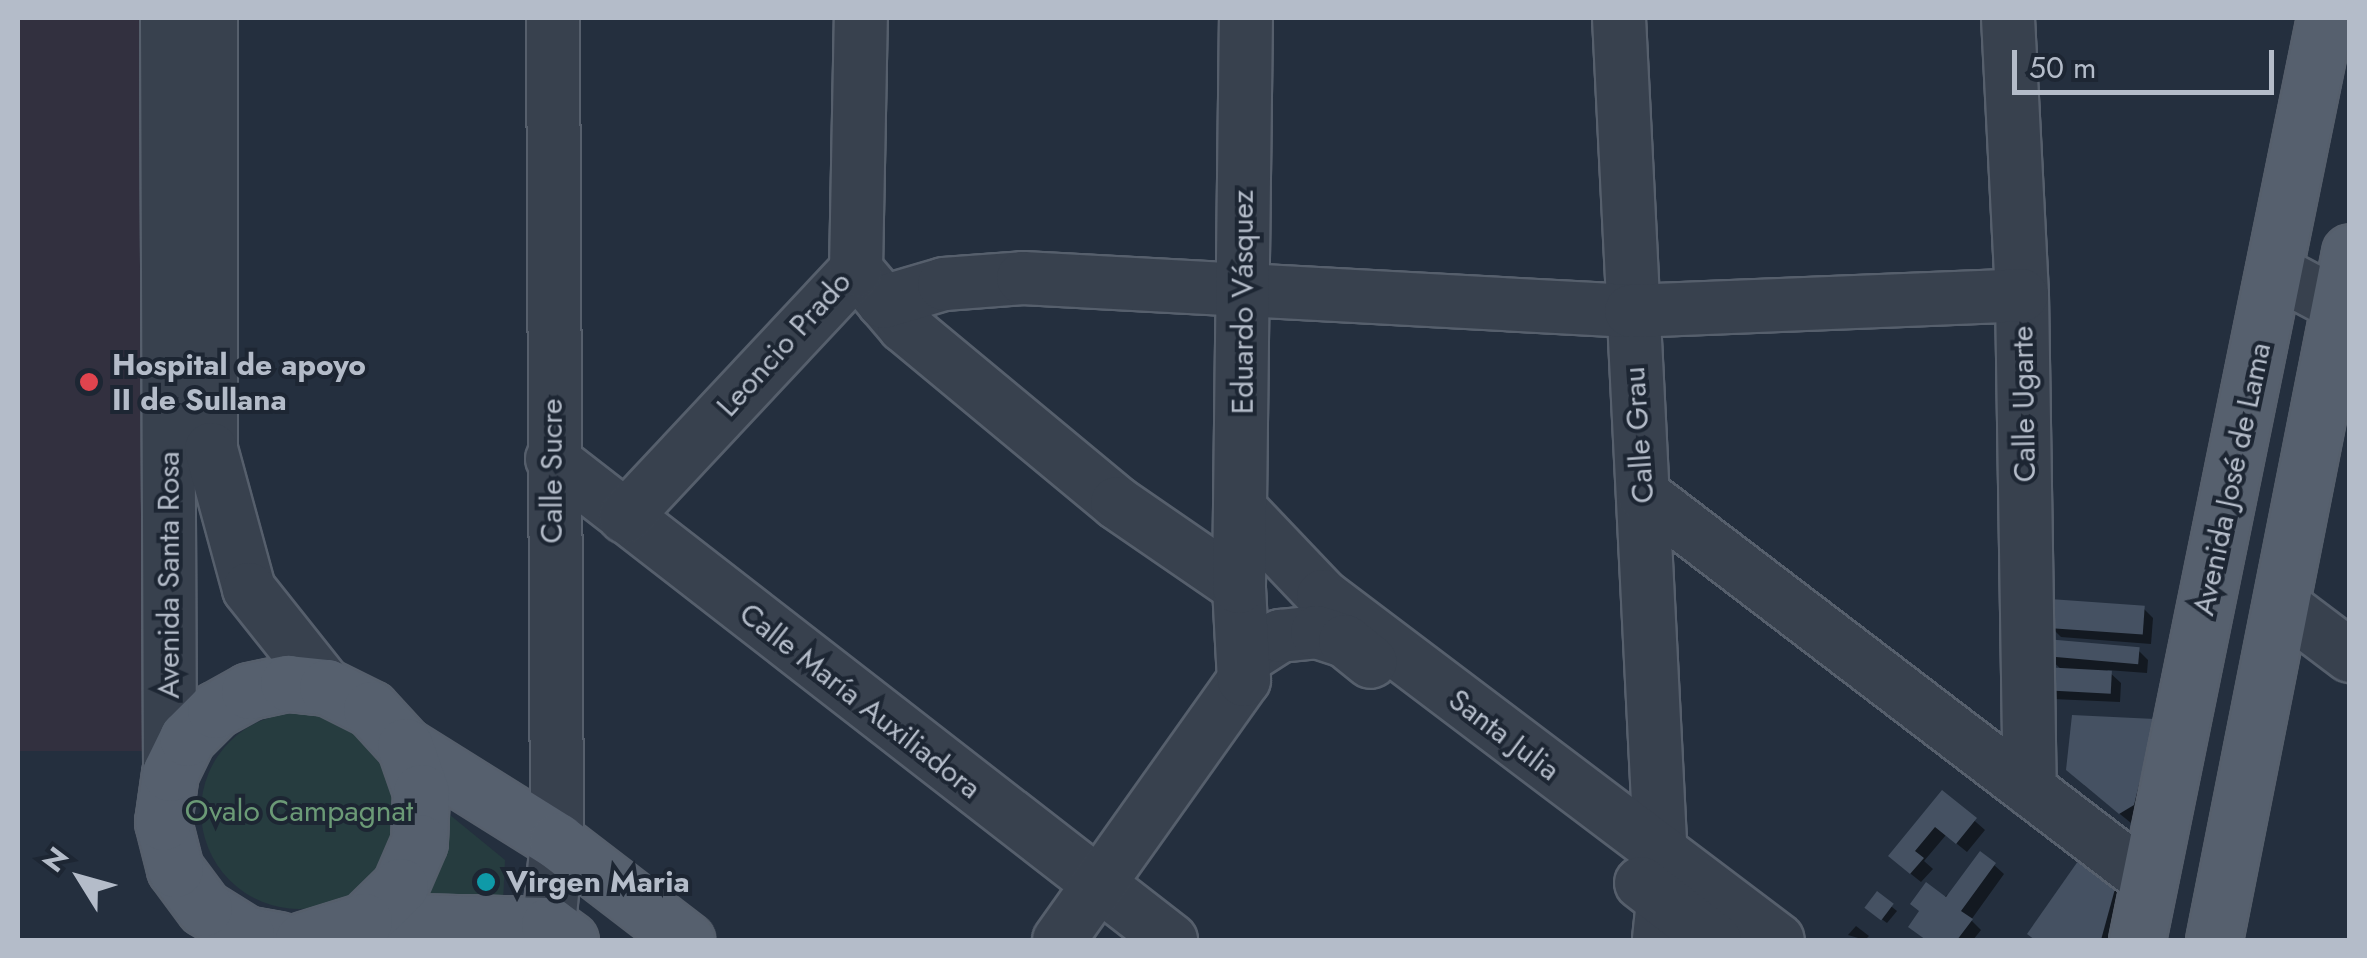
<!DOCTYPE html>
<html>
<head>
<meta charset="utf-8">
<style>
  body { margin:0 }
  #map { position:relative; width:2367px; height:958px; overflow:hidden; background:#242f3e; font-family:Jost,sans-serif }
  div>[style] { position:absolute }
  .medical>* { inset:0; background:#32303f; transform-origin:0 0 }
  .green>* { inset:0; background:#263c3f }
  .round { border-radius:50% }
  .shadow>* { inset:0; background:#0007 }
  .building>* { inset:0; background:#455162; transform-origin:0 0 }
  .roads { filter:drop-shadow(2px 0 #565f6c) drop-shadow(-2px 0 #565f6c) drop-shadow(0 2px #565f6c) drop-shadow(0 -2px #565f6c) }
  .minor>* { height:52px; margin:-26px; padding:0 26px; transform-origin:26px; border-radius:26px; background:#38414e }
  .major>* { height:55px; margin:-27.5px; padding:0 27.5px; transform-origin:27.5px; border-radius:27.5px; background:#56606e }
  .dots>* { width:28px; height:28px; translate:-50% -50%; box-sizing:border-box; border:5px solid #1d2633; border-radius:50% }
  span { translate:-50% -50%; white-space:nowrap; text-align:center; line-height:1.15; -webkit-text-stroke:8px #1d2633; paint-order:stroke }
  .street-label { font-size:30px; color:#b4bcc9 }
  .poi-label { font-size:30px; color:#b4bcc9; font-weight:700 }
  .left { translate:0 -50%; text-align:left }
  .park-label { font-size:30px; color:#6b9a76 }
  .frame { position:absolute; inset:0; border:20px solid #b4bcc9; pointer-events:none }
  .north { position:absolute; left:30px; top:828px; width:100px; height:100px; -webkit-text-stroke:8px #1d2633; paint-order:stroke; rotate:307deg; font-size:28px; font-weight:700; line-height:40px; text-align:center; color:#b4bcc9 }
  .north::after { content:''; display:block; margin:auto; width:35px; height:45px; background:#b4bcc9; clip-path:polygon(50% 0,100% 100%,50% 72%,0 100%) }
  .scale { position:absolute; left:2012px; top:50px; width:262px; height:45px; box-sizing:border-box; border:5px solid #b4bcc9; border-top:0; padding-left:12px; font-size:30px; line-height:35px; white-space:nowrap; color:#b4bcc9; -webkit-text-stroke:8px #1d2633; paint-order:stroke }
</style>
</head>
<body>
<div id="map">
  <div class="medical">
    <div style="left:18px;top:18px;width:140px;height:733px"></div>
  </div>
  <div class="green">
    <div class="round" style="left:201px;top:713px;width:196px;height:196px"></div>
    <div style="clip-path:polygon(439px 806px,505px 860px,503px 902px,405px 905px)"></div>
  </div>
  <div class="shadow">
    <div style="clip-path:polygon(2143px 608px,2153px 618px,2151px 644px,2061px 637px,2051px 627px)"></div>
    <div style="clip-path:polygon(2138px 650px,2148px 660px,2147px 673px,2107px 670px,2121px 683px,2120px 702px,2053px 699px,2043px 689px,2063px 671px,2047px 656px)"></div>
    <div style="clip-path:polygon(2154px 721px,2136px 827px,2084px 785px)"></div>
    <div style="clip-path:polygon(1943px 793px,1985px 830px,1967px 852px,1946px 835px,1924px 861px,1933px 869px,1921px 882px,1901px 866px)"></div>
    <div style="clip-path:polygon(2084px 858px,2131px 895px,2119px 940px,2036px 940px,2030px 934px)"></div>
    <div style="clip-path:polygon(1994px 865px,2004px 874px,1971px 920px,1981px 930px,1973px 940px,1926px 940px,1911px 927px,1921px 912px)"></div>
    <div style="clip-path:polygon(1877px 895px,1897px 911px,1887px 923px,1872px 912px)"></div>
    <div style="clip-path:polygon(1856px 926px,1869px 936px,1865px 940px,1848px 935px)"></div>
  </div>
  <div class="building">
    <div style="left:2050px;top:599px;width:95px;height:29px;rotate:4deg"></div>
    <div style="left:2046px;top:639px;width:94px;height:17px;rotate:5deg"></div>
    <div style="left:2042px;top:667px;width:70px;height:23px;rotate:3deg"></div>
    <div style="clip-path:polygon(2072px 715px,2155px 719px,2134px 805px,2119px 814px,2066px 770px)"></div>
    <div style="clip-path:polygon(1942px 790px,1977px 818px,1956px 844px,1935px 827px,1915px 851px,1924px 858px,1910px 874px,1888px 856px)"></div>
    <div style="clip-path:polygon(1980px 851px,1996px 863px,1961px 911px,1973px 919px,1957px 940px,1926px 940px,1908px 927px,1919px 911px,1910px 904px,1926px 882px,1946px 897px)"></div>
    <div style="clip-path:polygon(2083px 854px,2118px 878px,2101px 940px,2035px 940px,2027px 934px)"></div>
    <div style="left:1877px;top:891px;width:21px;height:21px;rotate:37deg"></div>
  </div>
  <div class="roads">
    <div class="minor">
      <div style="left:167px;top:18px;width:755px;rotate:89.77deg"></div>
      <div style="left:211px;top:18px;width:431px;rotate:90deg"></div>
      <div style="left:211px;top:449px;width:145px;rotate:74.8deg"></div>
      <div style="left:249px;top:589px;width:125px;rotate:51.5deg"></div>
      <div style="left:1619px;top:18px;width:884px;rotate:87.15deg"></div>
      <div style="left:1663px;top:901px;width:39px;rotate:96deg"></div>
      <div style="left:2008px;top:18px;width:277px;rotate:87.1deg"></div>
      <div style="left:2022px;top:295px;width:495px;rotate:89.1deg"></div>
      <div style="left:2276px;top:272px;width:84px;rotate:27.8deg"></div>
      <div style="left:863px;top:278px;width:63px;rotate:49.5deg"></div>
      <div style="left:904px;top:326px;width:277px;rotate:39.7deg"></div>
      <div style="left:1117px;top:503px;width:148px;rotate:34.5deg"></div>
      <div style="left:883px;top:302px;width:64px;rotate:-16.4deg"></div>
      <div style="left:944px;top:284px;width:79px;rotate:-4.3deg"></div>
      <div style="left:1023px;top:278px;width:609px;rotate:3.11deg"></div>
      <div style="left:1631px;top:311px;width:391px;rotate:-2.3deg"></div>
      <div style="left:552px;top:459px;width:784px;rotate:37.85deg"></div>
      <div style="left:1644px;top:495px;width:634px;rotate:37.38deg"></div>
      <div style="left:1244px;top:513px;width:115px;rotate:46.4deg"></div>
      <div style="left:1323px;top:596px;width:570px;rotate:37.09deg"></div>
      <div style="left:625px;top:517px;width:338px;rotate:-46.9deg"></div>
      <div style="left:856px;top:270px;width:252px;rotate:-88.9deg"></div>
      <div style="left:2281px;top:604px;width:86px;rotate:37deg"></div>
      <div style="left:1244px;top:659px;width:43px;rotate:-32.6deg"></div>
      <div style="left:1280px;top:636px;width:37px;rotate:-6deg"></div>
      <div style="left:1317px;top:632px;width:29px;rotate:18deg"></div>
      <div style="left:1345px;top:641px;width:33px;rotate:39deg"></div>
      <div style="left:1641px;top:883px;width:93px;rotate:37.6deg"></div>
      <div style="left:549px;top:925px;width:84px;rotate:-84.6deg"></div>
      <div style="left:557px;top:841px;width:823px;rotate:-90.28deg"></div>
      <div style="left:1059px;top:940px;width:319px;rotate:-54.6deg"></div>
      <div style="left:1244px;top:680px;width:93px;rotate:-93.1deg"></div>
      <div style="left:1239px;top:587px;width:569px;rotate:-89.3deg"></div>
    </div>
    <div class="major">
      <div style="left:405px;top:746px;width:179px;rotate:32deg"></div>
      <div style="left:557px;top:841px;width:163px;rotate:37.5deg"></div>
      <div style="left:364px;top:921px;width:185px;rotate:1.2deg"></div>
      <div style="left:549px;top:925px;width:26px;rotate:36deg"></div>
      <div style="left:279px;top:940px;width:34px;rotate:-170deg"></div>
      <div style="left:246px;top:934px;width:49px;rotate:-148.2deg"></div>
      <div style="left:204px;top:908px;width:49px;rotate:-126.6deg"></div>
      <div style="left:175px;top:869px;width:49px;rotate:-104.3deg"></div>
      <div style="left:163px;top:822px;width:49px;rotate:-81.9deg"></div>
      <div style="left:170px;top:773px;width:39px;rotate:-64deg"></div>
      <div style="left:187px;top:738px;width:40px;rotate:-45deg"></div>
      <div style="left:215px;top:710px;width:39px;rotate:-29deg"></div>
      <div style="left:249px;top:691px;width:40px;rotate:-12deg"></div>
      <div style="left:288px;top:683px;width:39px;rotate:6deg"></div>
      <div style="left:327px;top:687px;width:49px;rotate:26.6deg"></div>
      <div style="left:371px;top:709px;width:50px;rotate:47.4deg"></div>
      <div style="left:405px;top:746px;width:49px;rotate:70.8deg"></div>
      <div style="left:421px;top:792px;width:50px;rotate:92.3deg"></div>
      <div style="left:419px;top:842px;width:48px;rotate:113.4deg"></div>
      <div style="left:400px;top:886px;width:50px;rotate:135.8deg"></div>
      <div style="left:364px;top:921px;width:64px;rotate:162.7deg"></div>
      <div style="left:2137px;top:940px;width:941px;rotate:-78.48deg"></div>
      <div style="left:2214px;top:940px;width:701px;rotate:-78.82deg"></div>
    </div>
  </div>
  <div class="dots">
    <div style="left:89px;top:382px;background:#e0444e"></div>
    <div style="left:486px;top:882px;background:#0f9aa8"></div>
  </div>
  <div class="street-label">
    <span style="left:1243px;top:302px;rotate:-90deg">Eduardo Vásquez</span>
    <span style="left:784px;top:344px;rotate:-48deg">Leoncio Prado</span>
    <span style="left:2024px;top:404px;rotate:-91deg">Calle Ugarte</span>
    <span style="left:1639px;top:435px;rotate:-94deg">Calle Grau</span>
    <span style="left:552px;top:471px;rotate:-90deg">Calle Sucre</span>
    <span style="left:2232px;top:479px;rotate:-78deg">Avenida José de Lama</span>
    <span style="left:169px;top:575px;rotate:-90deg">Avenida Santa Rosa</span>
    <span style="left:860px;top:701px;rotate:38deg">Calle María Auxiliadora</span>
    <span style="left:1504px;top:735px;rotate:37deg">Santa Julia</span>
  </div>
  <div class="poi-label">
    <span class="left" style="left:112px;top:382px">Hospital de apoyo<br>II de Sullana</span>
    <span class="left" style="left:506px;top:882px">Virgen Maria</span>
  </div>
  <div class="park-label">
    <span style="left:299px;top:811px">Ovalo Campagnat</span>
  </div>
  <div class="frame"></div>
  <div class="north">N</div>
  <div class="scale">50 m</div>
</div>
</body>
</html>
